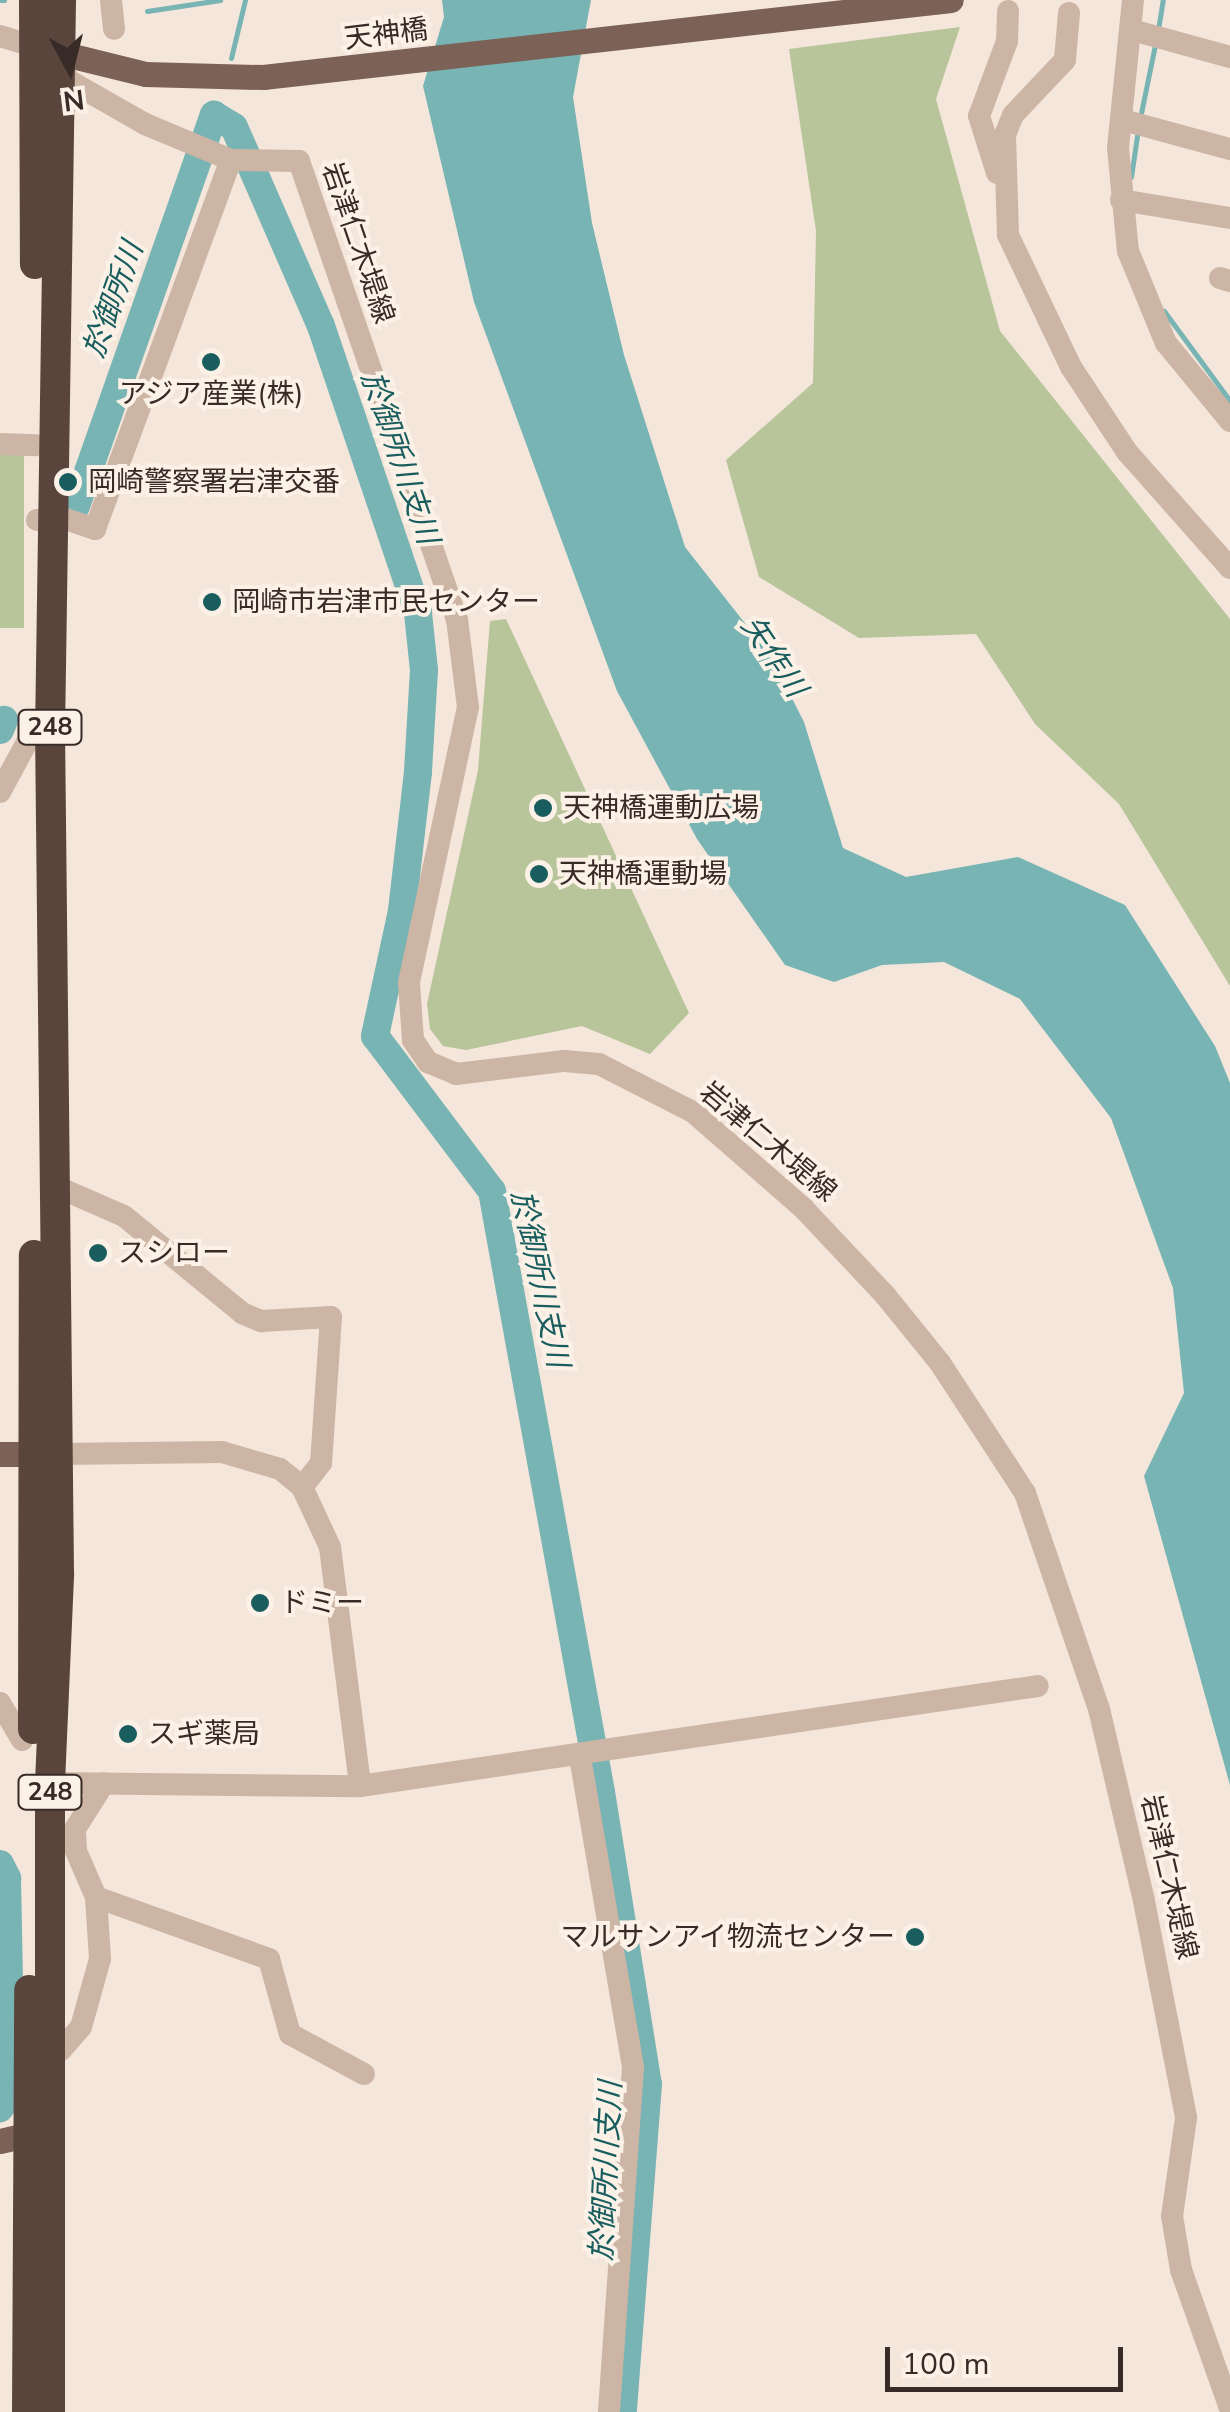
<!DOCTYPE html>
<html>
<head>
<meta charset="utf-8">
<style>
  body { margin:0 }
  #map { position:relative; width:1230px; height:2412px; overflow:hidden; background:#f4e6da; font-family:"Nunito Sans","Noto Sans JP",sans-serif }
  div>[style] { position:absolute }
  .green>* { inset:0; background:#b8c499; transform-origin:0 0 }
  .water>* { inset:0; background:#77b4b3 }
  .stream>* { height:5px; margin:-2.5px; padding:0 2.5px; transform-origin:2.5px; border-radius:2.5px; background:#77b4b3 }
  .river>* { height:28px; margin:-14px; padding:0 14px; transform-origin:14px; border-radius:14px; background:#77b4b3 }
  .minor>* { height:22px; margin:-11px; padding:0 11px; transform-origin:11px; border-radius:11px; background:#cdb5a5 }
  .major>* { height:25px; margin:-12.5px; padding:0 12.5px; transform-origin:12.5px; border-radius:12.5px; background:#7c6157 }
  .highway>* { height:30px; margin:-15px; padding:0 15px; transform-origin:15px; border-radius:15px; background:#5a453d }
  .dots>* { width:28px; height:28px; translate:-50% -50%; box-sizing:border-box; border:5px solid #fbf1e7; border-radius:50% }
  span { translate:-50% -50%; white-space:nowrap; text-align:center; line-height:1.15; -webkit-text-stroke:8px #fbf1e7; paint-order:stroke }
  .shield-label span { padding:2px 8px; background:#fbf1e7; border:2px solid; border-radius:8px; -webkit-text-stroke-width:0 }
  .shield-label { font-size:25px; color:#382b27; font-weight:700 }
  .street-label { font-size:28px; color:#382b27 }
  .poi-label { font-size:28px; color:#382b27 }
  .left { translate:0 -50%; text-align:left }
  .right { translate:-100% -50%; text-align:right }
  .water-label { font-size:30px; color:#195d5e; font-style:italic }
  .north { position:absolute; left:20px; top:20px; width:100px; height:100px; -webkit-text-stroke:8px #fbf1e7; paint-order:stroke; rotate:173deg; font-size:28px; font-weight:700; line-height:40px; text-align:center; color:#382b27 }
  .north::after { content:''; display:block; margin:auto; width:35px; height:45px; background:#382b27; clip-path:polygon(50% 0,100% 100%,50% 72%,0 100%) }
  .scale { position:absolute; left:885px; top:2347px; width:238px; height:45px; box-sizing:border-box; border:5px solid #382b27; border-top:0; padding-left:12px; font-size:30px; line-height:35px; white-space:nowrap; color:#382b27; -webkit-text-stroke:8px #fbf1e7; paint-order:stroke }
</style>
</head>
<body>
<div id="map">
  <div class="green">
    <div style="clip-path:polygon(960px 27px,936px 99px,1000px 331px,1230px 619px,1230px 986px,1119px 804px,1035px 724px,976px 634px,859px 638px,759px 577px,726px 460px,813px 383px,816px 231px,789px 49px)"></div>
    <div style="left:0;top:452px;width:24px;height:176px"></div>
    <div style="clip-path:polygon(506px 619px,689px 1013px,650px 1054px,582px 1026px,466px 1050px,443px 1046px,430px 1029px,427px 1004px,478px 770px,490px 621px)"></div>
  </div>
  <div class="water">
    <div style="clip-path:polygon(442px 0,591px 0,573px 97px,592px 223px,624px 355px,685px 547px,770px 655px,804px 722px,843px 848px,906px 877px,1018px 857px,1125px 905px,1215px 1046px,1230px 1083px,1230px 1785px,1144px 1476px,1184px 1393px,1173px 1288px,1111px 1118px,1020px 999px,944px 962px,882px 965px,834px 982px,785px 965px,697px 839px,617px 691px,474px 302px,423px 86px,444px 17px)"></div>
  </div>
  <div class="stream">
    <div style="left:0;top:0;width:4px"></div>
    <div style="left:147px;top:11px;width:74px;rotate:-8.6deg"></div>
    <div style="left:1158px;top:30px;width:30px;rotate:-81deg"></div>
    <div style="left:231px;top:58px;width:60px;rotate:-76.4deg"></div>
    <div style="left:214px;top:115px;width:12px;rotate:-66deg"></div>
    <div style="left:1140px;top:118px;width:75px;rotate:-78.4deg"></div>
    <div style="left:1131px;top:177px;width:49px;rotate:-81.7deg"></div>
    <div style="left:1164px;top:311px;width:112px;rotate:53.7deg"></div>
  </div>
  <div class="river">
    <div style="left:76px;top:506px;width:415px;rotate:-70.6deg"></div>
    <div style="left:214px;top:115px;width:23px;rotate:31deg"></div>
    <div style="left:234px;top:127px;width:217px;rotate:66.4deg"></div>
    <div style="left:321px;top:326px;width:303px;rotate:71.3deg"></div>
    <div style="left:418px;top:613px;width:57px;rotate:84deg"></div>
    <div style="left:424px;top:670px;width:102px;rotate:93.4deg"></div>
    <div style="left:418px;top:772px;width:140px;rotate:96.6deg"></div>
    <div style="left:402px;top:911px;width:128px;rotate:102.2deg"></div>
    <div style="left:375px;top:1036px;width:194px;rotate:53deg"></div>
    <div style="left:492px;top:1191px;width:611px;rotate:79.72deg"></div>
    <div style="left:601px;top:1792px;width:296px;rotate:80.9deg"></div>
    <div style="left:648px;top:2084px;width:329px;rotate:94.4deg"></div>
    <div style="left:0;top:730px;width:11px;rotate:-68deg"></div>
    <div style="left:0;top:1864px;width:16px;rotate:63deg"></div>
    <div style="left:7px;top:1878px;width:215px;rotate:88.9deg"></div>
    <div style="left:11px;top:2093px;width:19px;rotate:126deg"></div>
  </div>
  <div class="minor">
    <div style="left:111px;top:0;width:29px;rotate:84deg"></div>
    <div style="left:1133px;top:0;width:149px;rotate:95.8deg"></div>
    <div style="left:1118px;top:148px;width:103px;rotate:84.5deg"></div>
    <div style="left:1128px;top:251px;width:100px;rotate:67.6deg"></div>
    <div style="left:1166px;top:343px;width:101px;rotate:50.6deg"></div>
    <div style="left:1069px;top:13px;width:47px;rotate:94.9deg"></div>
    <div style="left:1065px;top:60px;width:76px;rotate:133.4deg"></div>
    <div style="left:1013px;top:115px;width:22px;rotate:112deg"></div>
    <div style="left:1005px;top:135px;width:100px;rotate:88.3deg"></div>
    <div style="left:1008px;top:235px;width:146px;rotate:64.5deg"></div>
    <div style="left:1071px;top:367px;width:102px;rotate:56.6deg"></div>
    <div style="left:1127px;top:452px;width:155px;rotate:48.4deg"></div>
    <div style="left:1132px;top:30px;width:102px;rotate:15.4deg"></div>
    <div style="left:0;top:36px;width:31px;rotate:17deg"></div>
    <div style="left:59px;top:60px;width:22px;rotate:66deg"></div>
    <div style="left:68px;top:80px;width:89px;rotate:29.7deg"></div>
    <div style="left:145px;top:124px;width:93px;rotate:22.7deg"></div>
    <div style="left:231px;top:160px;width:68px;rotate:0.8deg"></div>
    <div style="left:299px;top:161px;width:484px;rotate:71deg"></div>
    <div style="left:457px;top:619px;width:89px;rotate:82.9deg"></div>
    <div style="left:468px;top:707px;width:282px;rotate:102.1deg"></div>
    <div style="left:409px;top:983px;width:57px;rotate:86deg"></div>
    <div style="left:413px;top:1040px;width:27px;rotate:56deg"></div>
    <div style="left:428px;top:1062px;width:30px;rotate:23deg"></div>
    <div style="left:456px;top:1074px;width:109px;rotate:-6.9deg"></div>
    <div style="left:564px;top:1061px;width:35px;rotate:5deg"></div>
    <div style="left:599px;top:1064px;width:106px;rotate:27.1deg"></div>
    <div style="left:693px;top:1112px;width:147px;rotate:41.1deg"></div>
    <div style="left:804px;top:1209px;width:118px;rotate:46.7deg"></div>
    <div style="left:885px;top:1295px;width:87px;rotate:51deg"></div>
    <div style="left:940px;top:1363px;width:155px;rotate:56.8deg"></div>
    <div style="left:1025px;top:1493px;width:228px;rotate:71.1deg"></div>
    <div style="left:1099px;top:1709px;width:197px;rotate:76.8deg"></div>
    <div style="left:1144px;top:1901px;width:221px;rotate:79deg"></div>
    <div style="left:1186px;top:2118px;width:99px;rotate:98.1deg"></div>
    <div style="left:1172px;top:2216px;width:55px;rotate:80.5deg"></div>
    <div style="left:1181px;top:2270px;width:146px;rotate:70.5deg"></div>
    <div style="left:1123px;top:120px;width:111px;rotate:15.2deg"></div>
    <div style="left:997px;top:173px;width:60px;rotate:-107.5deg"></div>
    <div style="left:979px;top:116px;width:80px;rotate:-69.5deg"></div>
    <div style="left:1007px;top:41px;width:30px;rotate:-88deg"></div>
    <div style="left:1121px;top:200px;width:110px;rotate:9.4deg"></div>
    <div style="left:1220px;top:278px;width:10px;rotate:17deg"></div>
    <div style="left:0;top:444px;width:36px;rotate:2deg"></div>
    <div style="left:37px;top:520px;width:26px;rotate:-4deg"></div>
    <div style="left:63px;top:518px;width:34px;rotate:19deg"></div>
    <div style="left:95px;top:529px;width:393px;rotate:-69.8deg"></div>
    <div style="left:0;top:792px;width:72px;rotate:-61.6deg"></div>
    <div style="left:53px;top:1185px;width:77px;rotate:23.6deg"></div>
    <div style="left:124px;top:1216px;width:153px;rotate:39.4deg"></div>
    <div style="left:242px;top:1313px;width:21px;rotate:23deg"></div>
    <div style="left:261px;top:1321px;width:70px;rotate:-3.3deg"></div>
    <div style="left:331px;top:1317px;width:146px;rotate:93.9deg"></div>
    <div style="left:321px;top:1463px;width:31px;rotate:128deg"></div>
    <div style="left:58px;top:1454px;width:164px;rotate:-0.7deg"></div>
    <div style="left:222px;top:1452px;width:60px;rotate:16.3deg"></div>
    <div style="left:280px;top:1469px;width:28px;rotate:39deg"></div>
    <div style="left:302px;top:1487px;width:66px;rotate:65deg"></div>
    <div style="left:330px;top:1547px;width:241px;rotate:82.8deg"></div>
    <div style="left:0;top:1703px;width:43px;rotate:59.3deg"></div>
    <div style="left:580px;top:1757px;width:315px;rotate:80.3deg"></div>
    <div style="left:633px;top:2068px;width:345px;rotate:94deg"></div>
    <div style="left:50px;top:1783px;width:310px;rotate:0.6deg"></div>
    <div style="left:360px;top:1786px;width:685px;rotate:-8.39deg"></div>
    <div style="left:96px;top:1897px;width:184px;rotate:19.7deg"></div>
    <div style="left:269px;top:1959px;width:78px;rotate:74.4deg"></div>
    <div style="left:290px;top:2034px;width:84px;rotate:28.4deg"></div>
    <div style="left:61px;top:2050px;width:30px;rotate:-49deg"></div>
    <div style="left:81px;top:2027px;width:71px;rotate:-74.4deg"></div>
    <div style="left:100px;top:1959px;width:62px;rotate:-93.7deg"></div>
    <div style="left:96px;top:1897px;width:50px;rotate:-113.5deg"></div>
    <div style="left:76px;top:1851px;width:22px;rotate:-93deg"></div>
    <div style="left:75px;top:1829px;width:54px;rotate:-57.8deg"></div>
  </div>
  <div class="major">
    <div style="left:44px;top:49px;width:104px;rotate:13.9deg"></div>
    <div style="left:145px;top:74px;width:118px;rotate:1.5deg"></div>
    <div style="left:263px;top:77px;width:692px;rotate:-6.39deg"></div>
    <div style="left:0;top:1454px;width:50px"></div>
    <div style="left:0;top:2141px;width:44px;rotate:-13.1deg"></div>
  </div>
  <div class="highway">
    <div style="left:34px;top:0;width:264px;rotate:89.8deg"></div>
    <div style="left:33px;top:1729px;width:474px;rotate:-89.9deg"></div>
    <div style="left:27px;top:2412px;width:422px;rotate:-89.7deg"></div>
    <div style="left:50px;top:2412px;width:629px;rotate:-90deg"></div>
    <div style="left:50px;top:1783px;width:210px;rotate:-87.5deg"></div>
    <div style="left:59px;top:1573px;width:840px;rotate:-90.61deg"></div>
    <div style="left:50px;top:733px;width:733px;rotate:-89.14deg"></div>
  </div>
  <div class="dots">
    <div style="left:211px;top:362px;background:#195d5e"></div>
    <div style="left:68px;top:482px;background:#195d5e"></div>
    <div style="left:212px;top:602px;background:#195d5e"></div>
    <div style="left:543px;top:808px;background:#195d5e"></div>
    <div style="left:539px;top:874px;background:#195d5e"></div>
    <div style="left:98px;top:1253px;background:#195d5e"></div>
    <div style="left:260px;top:1603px;background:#195d5e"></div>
    <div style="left:128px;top:1734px;background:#195d5e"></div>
    <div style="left:915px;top:1937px;background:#195d5e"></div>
  </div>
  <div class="shield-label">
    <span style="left:50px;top:727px">248</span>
    <span style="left:50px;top:1792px">248</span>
  </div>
  <div class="street-label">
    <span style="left:386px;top:34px;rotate:-7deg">天神橋</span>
    <span style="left:358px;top:243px;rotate:71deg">岩津仁木堤線</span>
    <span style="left:768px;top:1142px;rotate:40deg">岩津仁木堤線</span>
    <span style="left:1169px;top:1877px;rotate:77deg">岩津仁木堤線</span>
  </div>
  <div class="poi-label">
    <span style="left:211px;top:394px">アジア産業(株)</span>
    <span class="left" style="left:88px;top:482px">岡崎警察署岩津交番</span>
    <span class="left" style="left:232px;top:602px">岡崎市岩津市民センター</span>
    <span class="left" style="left:563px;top:808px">天神橋運動広場</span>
    <span class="left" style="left:559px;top:874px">天神橋運動場</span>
    <span class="left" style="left:118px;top:1253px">スシロー</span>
    <span class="left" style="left:280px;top:1603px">ドミー</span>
    <span class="left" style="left:148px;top:1734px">スギ薬局</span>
    <span class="right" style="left:895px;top:1937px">マルサンアイ物流センター</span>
  </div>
  <div class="water-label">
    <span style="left:114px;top:300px;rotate:-70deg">於御所川</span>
    <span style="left:399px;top:458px;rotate:71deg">於御所川支川</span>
    <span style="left:773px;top:657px;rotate:56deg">矢作川</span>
    <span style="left:539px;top:1279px;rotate:78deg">於御所川支川</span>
    <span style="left:607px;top:2171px;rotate:-87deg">於御所川支川</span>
  </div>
  <div class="north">N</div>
  <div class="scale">100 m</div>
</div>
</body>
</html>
